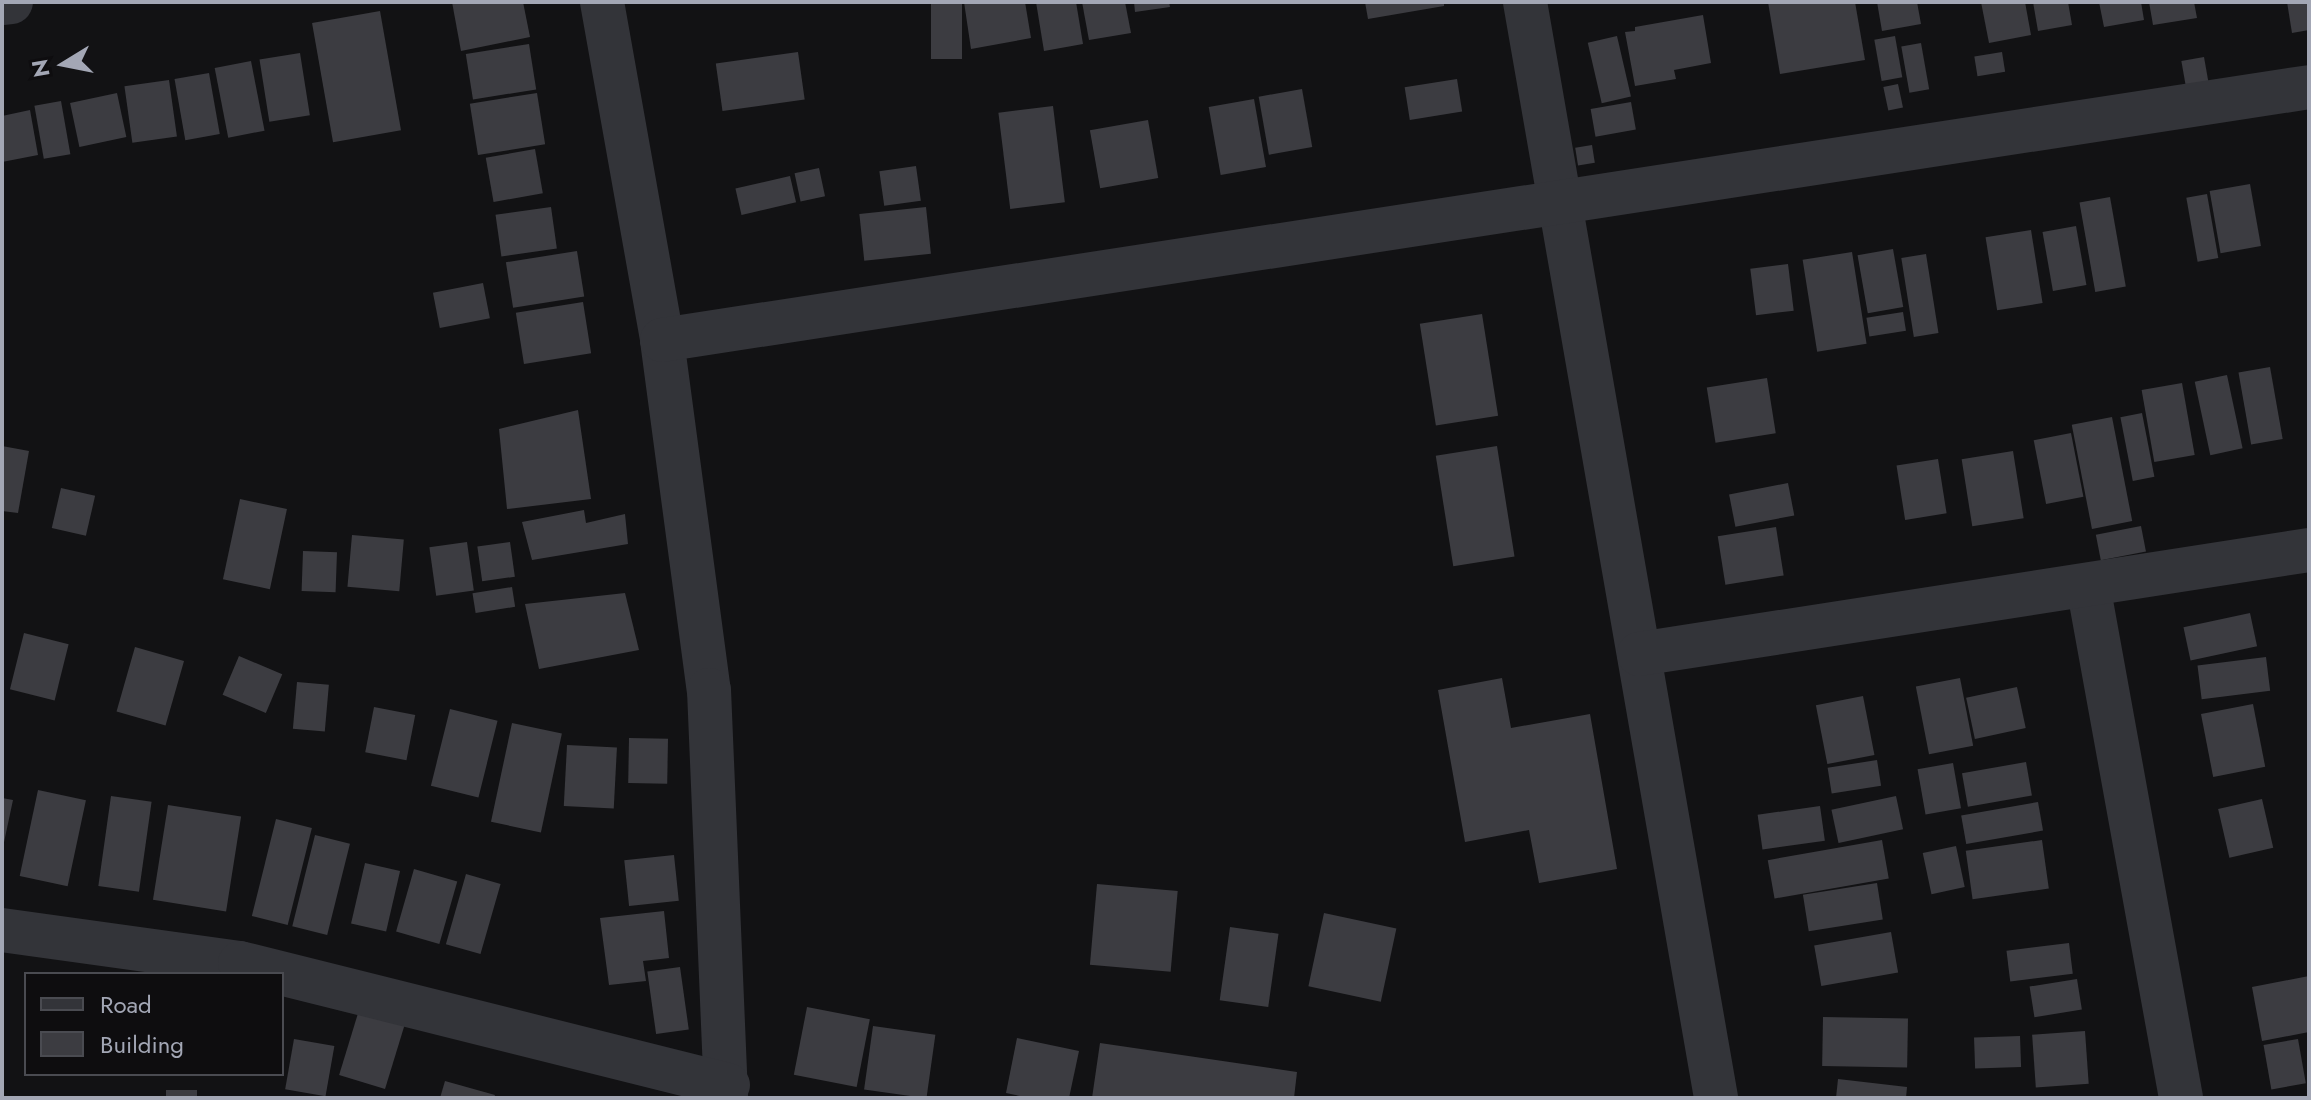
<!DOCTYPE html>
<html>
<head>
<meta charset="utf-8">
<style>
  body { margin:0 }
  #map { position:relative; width:2311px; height:1100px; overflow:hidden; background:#121214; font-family:Jost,sans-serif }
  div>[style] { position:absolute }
  .building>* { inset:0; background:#3c3c41; transform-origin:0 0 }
  .minor>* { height:44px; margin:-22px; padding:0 22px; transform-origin:22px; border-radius:22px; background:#333439 }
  span { translate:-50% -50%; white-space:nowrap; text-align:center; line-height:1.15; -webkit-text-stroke:6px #0e0d0f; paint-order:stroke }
  .frame { position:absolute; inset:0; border:4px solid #a3a7b5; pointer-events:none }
  .legend { position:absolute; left:24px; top:972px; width:260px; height:104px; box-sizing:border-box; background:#0e0d0f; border:2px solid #4a4b51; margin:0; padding:10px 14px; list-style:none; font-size:24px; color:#a3a7b5 }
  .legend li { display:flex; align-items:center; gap:16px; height:40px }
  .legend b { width:40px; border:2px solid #4a4b51 }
  .north { position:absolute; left:24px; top:24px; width:80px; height:80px; -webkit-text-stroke:6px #0e0d0f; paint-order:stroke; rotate:260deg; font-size:22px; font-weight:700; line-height:32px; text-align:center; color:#a3a7b5 }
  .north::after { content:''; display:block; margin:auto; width:28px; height:36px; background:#a3a7b5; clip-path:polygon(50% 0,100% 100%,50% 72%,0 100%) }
</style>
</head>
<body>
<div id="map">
  <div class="building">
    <div style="clip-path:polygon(452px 2px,523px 2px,530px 37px,461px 51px)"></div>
    <div style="left:931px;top:2px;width:31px;height:57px"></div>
    <div style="clip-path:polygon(964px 2px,1025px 2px,1031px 38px,971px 49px)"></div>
    <div style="clip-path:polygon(1036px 2px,1076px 2px,1083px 44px,1044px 51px)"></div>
    <div style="clip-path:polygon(1082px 2px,1125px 2px,1131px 33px,1089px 40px)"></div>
    <div style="clip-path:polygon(1134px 2px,1169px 2px,1170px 7px,1135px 12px)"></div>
    <div style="clip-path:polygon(1365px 2px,1444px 2px,1444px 6px,1368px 19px)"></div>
    <div style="clip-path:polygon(1768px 2px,1855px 2px,1865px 60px,1780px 74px)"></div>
    <div style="clip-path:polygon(1877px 2px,1917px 2px,1921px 24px,1882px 31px)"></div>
    <div style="clip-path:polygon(1981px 2px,2025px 2px,2031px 35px,1989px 43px)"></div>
    <div style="clip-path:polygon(2033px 2px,2068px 2px,2072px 25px,2038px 31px)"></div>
    <div style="clip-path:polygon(2099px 2px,2141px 2px,2144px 20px,2104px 27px)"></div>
    <div style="clip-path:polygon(2149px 2px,2194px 2px,2197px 18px,2153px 25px)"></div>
    <div style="clip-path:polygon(2287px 2px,2309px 2px,2309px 30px,2292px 33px)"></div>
    <div style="left:380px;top:11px;width:121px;height:69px;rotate:80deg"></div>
    <div style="clip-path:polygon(1703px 15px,1711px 63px,1674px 70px,1676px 79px,1635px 86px,1625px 32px,1635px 31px,1635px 27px)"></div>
    <div style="left:1617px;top:36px;width:62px;height:30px;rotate:77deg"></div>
    <div style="left:1895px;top:36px;width:42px;height:21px;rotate:80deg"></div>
    <div style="left:1921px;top:43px;width:47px;height:20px;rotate:80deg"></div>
    <div style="left:529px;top:44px;width:46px;height:64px;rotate:81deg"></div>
    <div style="left:798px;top:52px;width:48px;height:83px;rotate:82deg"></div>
    <div style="left:2002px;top:52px;width:20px;height:28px;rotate:81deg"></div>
    <div style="left:300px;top:53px;width:63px;height:41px;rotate:81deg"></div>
    <div style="left:2204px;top:57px;width:29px;height:23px;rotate:80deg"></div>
    <div style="left:251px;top:61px;width:71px;height:37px;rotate:79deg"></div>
    <div style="left:209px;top:73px;width:62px;height:35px;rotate:80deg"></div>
    <div style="left:1457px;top:79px;width:33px;height:53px;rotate:81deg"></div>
    <div style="left:169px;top:80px;width:57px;height:45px;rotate:82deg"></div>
    <div style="left:1898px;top:84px;width:24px;height:15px;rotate:78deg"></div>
    <div style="left:1302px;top:89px;width:59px;height:44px;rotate:80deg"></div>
    <div style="left:117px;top:93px;width:45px;height:48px;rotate:78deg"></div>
    <div style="left:537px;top:93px;width:52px;height:68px;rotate:81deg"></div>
    <div style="left:1254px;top:99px;width:69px;height:46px;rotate:80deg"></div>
    <div style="left:61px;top:101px;width:54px;height:27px;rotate:80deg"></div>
    <div style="left:1631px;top:102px;width:28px;height:41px;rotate:80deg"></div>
    <div style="left:1053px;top:106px;width:97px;height:55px;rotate:83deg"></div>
    <div style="clip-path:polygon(30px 110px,38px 155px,2px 162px,2px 116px)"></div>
    <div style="left:1148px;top:120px;width:59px;height:59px;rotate:80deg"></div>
    <div style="left:1592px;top:145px;width:18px;height:17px;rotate:81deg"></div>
    <div style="left:535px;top:149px;width:45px;height:50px;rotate:80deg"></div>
    <div style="left:916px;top:166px;width:35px;height:37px;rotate:82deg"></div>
    <div style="left:819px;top:168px;width:29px;height:25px;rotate:78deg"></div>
    <div style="left:790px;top:176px;width:27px;height:56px;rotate:77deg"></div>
    <div style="left:2250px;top:184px;width:63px;height:41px;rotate:80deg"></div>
    <div style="left:2207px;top:194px;width:65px;height:21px;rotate:80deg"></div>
    <div style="left:2110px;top:197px;width:91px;height:31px;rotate:80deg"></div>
    <div style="left:551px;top:207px;width:42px;height:56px;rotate:82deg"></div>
    <div style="left:926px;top:207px;width:47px;height:67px;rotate:84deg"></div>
    <div style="left:2076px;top:226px;width:60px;height:34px;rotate:80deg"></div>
    <div style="left:2031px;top:230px;width:74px;height:46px;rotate:81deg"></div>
    <div style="left:1893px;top:249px;width:59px;height:36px;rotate:80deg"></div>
    <div style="left:577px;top:251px;width:46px;height:72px;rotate:81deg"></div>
    <div style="left:1852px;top:252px;width:93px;height:50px;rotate:81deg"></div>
    <div style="left:1926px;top:254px;width:80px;height:25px;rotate:81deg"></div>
    <div style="left:1788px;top:264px;width:47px;height:38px;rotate:83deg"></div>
    <div style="left:483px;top:283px;width:36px;height:51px;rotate:79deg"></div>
    <div style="left:583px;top:302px;width:52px;height:68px;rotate:81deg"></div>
    <div style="left:1903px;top:312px;width:19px;height:37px;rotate:81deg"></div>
    <div style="left:1482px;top:314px;width:103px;height:63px;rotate:81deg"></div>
    <div style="left:2270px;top:367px;width:73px;height:32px;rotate:80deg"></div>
    <div style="left:2227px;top:375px;width:75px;height:33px;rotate:78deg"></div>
    <div style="left:1767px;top:378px;width:56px;height:61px;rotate:81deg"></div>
    <div style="left:2182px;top:383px;width:73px;height:41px;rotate:80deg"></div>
    <div style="clip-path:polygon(578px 410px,591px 499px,507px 509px,499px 429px)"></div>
    <div style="left:2142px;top:413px;width:65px;height:22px;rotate:79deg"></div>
    <div style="left:2112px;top:417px;width:106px;height:41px;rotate:79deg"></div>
    <div style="left:2071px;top:433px;width:65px;height:38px;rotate:79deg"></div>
    <div style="clip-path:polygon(2px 446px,29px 451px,18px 513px,2px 511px)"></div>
    <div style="left:1497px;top:446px;width:112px;height:62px;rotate:81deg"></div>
    <div style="left:2013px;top:451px;width:68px;height:52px;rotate:81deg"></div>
    <div style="left:1938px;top:459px;width:55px;height:42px;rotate:81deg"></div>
    <div style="left:1788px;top:483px;width:33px;height:60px;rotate:79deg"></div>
    <div style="left:61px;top:488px;width:35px;height:41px;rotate:13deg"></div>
    <div style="left:240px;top:499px;width:48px;height:82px;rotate:12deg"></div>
    <div style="clip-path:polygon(584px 510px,586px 523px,625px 514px,628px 544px,532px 560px,522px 522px)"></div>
    <div style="left:2141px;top:526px;width:26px;height:46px;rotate:79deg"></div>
    <div style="left:1776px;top:527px;width:49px;height:59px;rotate:81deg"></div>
    <div style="left:352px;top:535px;width:52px;height:52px;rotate:5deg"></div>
    <div style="left:467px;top:542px;width:49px;height:38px;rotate:82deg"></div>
    <div style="left:510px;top:542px;width:35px;height:33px;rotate:82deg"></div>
    <div style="left:303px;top:551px;width:34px;height:40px;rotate:2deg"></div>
    <div style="left:512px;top:587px;width:20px;height:40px;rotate:81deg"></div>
    <div style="clip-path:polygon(625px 593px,639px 650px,539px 669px,525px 604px)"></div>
    <div style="left:2250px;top:613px;width:34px;height:68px;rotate:78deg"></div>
    <div style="left:24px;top:633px;width:46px;height:58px;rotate:14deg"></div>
    <div style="left:135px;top:647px;width:51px;height:67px;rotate:16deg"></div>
    <div style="left:239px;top:656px;width:47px;height:42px;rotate:23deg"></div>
    <div style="left:2266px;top:657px;width:34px;height:69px;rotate:83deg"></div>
    <div style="clip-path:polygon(1502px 678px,1511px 728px,1590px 714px,1617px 869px,1539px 883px,1529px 830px,1465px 842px,1438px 690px)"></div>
    <div style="left:1960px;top:678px;width:69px;height:45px;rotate:79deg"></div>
    <div style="left:297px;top:682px;width:32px;height:47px;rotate:5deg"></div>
    <div style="left:2017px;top:687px;width:42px;height:52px;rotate:78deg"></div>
    <div style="left:1863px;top:696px;width:60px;height:48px;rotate:79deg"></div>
    <div style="left:2253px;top:704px;width:64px;height:53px;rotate:79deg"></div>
    <div style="left:374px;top:707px;width:42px;height:46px;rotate:11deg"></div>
    <div style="left:450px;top:709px;width:49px;height:79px;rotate:14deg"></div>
    <div style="left:512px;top:723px;width:51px;height:101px;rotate:12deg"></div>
    <div style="left:629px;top:738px;width:39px;height:45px;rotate:1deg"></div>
    <div style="left:567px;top:745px;width:50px;height:61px;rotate:3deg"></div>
    <div style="left:1877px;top:760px;width:26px;height:50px;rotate:81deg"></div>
    <div style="left:2026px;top:762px;width:34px;height:65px;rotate:80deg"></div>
    <div style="left:1953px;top:763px;width:46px;height:36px;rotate:80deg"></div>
    <div style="left:38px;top:790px;width:49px;height:88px;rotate:12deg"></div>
    <div style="left:111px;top:796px;width:41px;height:91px;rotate:8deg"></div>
    <div style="left:1896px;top:796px;width:34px;height:66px;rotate:78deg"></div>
    <div style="clip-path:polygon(2px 798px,13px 800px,3px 847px,2px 847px)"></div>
    <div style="left:2262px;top:799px;width:50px;height:45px;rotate:77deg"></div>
    <div style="left:2038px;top:802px;width:29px;height:78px;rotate:80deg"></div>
    <div style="left:168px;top:805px;width:74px;height:96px;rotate:9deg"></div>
    <div style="left:1820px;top:806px;width:35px;height:63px;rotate:82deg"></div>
    <div style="left:276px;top:819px;width:37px;height:100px;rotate:14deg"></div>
    <div style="left:315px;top:835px;width:36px;height:94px;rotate:14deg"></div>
    <div style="left:1882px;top:840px;width:39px;height:116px;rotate:80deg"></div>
    <div style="left:2042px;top:840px;width:49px;height:77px;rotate:82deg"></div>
    <div style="left:1956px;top:846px;width:42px;height:34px;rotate:78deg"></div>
    <div style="left:674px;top:855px;width:46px;height:50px;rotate:84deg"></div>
    <div style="left:365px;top:863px;width:36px;height:62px;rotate:13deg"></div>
    <div style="left:414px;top:869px;width:45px;height:65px;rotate:16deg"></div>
    <div style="left:466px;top:874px;width:36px;height:73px;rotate:16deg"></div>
    <div style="left:1877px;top:883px;width:37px;height:75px;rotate:81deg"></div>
    <div style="left:1097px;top:884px;width:81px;height:81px;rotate:5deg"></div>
    <div style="clip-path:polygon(664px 911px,669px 958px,643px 961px,646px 981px,609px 985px,600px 918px)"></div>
    <div style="left:1324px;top:913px;width:74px;height:75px;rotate:12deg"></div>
    <div style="left:1230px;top:927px;width:49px;height:74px;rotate:8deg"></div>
    <div style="left:1891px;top:932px;width:41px;height:78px;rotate:80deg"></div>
    <div style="left:2069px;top:943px;width:31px;height:63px;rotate:83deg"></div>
    <div style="left:680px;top:967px;width:63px;height:33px;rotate:82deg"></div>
    <div style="clip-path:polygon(2309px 976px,2309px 1032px,2262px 1041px,2252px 987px)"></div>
    <div style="left:2077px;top:979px;width:31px;height:48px;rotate:81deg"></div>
    <div style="left:807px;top:1007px;width:64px;height:69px;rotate:11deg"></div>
    <div style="left:359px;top:1010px;width:48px;height:68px;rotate:17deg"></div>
    <div style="left:1823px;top:1017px;width:85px;height:49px;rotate:1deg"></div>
    <div style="left:873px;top:1026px;width:63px;height:64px;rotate:8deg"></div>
    <div style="left:2085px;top:1031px;width:53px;height:53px;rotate:86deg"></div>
    <div style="left:2020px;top:1036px;width:31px;height:46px;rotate:88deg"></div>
    <div style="clip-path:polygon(1017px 1038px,1079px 1051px,1069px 1098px,1029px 1098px,1006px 1093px)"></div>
    <div style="left:294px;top:1039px;width:41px;height:51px;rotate:10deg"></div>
    <div style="left:2298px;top:1039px;width:45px;height:35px;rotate:80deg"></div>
    <div style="clip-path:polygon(1100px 1043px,1297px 1072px,1294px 1098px,1092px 1098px)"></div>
    <div style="clip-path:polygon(1838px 1079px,1907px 1087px,1906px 1098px,1836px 1098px)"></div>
    <div style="clip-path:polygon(445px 1081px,495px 1095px,494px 1098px,440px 1098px)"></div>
    <div style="left:166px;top:1090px;width:31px;height:8px"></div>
  </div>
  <div class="minor">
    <div style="left:602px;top:2px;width:343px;rotate:79.9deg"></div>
    <div style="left:662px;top:340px;width:353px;rotate:82.4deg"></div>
    <div style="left:709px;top:690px;width:408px;rotate:87.6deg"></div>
    <div style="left:1525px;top:2px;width:1113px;rotate:80.11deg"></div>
    <div style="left:2px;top:3px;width:9px;rotate:-6deg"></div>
    <div style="left:662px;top:340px;width:1666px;rotate:-8.73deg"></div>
    <div style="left:2088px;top:585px;width:521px;rotate:79.72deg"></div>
    <div style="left:1639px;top:654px;width:678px;rotate:-8.82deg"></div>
    <div style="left:2px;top:930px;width:240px;rotate:7.9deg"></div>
    <div style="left:240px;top:963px;width:503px;rotate:14.04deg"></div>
  </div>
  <div class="frame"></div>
  <ul class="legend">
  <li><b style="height:10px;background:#333439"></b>Road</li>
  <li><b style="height:22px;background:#3c3c41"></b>Building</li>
  </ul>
  <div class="north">N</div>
</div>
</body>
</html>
